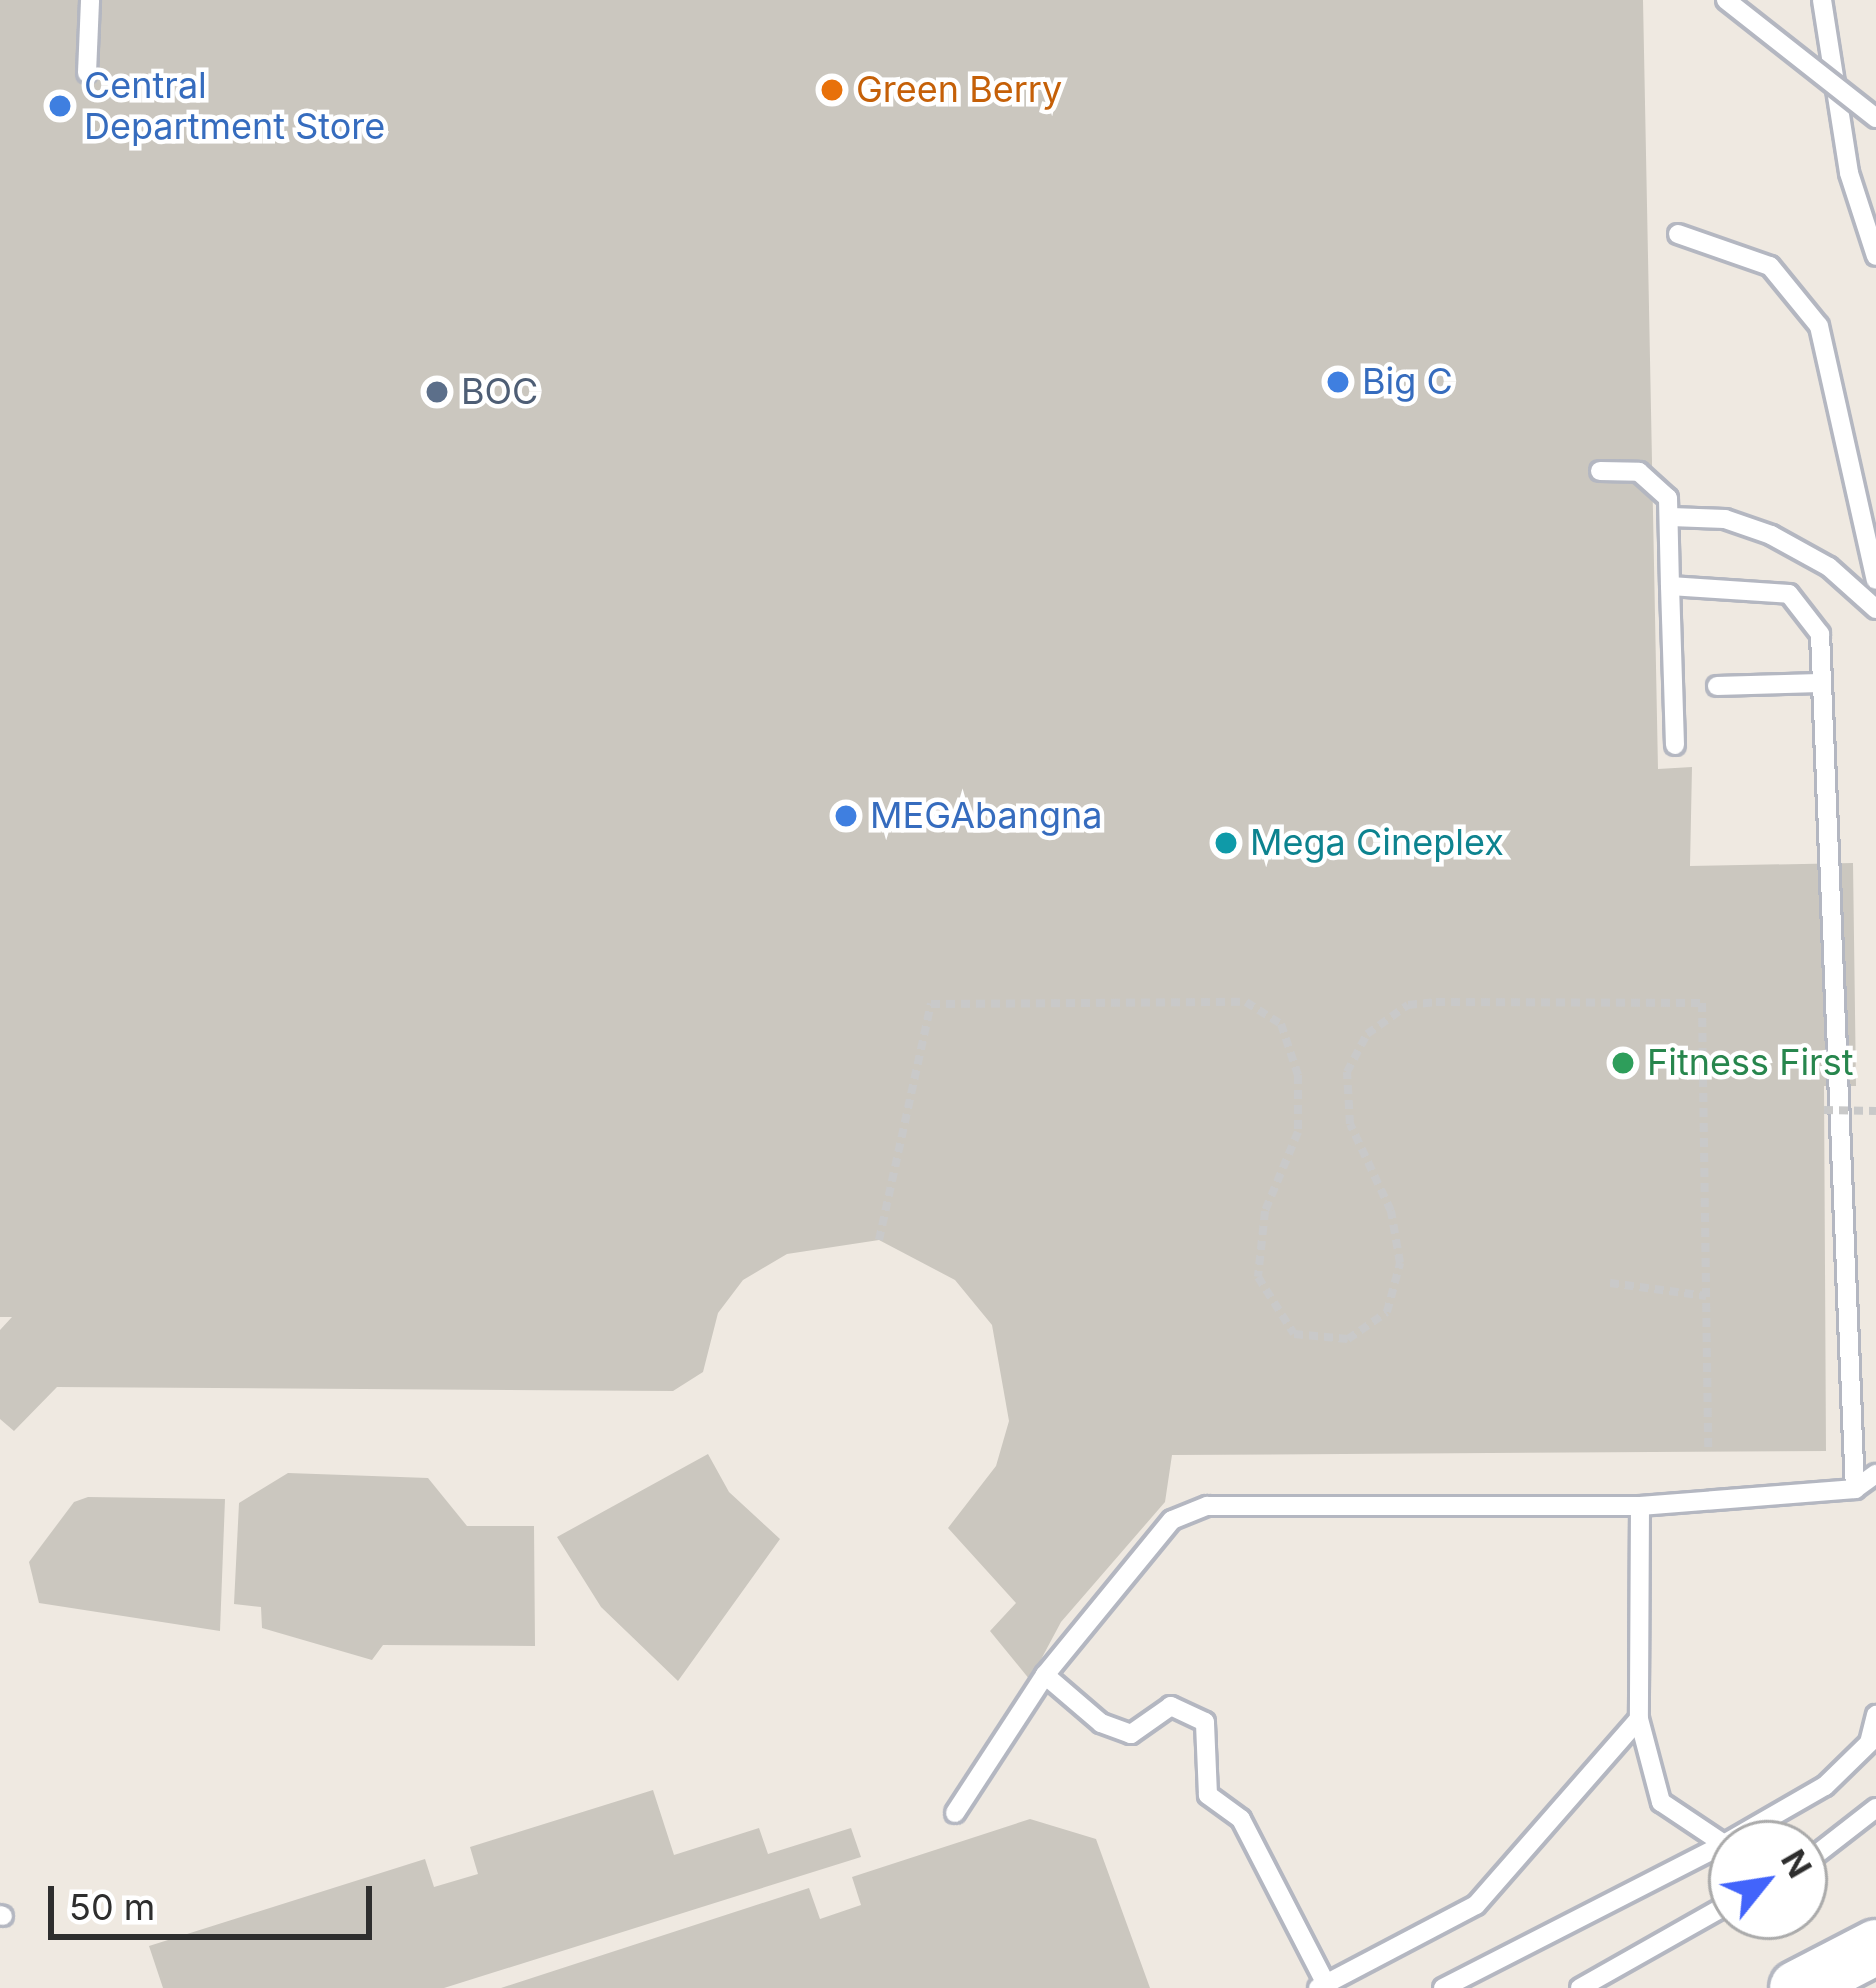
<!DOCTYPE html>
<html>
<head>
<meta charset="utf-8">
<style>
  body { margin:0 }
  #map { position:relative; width:1876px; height:1988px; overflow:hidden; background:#efe9e1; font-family:Inter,sans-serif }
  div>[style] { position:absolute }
  .building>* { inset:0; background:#cbc7bf }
  .path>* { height:8px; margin-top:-4px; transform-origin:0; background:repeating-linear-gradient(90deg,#c9c9c9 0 9px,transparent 0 15px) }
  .roads { filter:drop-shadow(3px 0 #b4b7c1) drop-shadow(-3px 0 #b4b7c1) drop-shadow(0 3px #b4b7c1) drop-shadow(0 -3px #b4b7c1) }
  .service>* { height:18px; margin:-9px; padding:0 9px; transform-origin:9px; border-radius:9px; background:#fff }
  .secondary>* { height:54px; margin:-27px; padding:0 27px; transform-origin:27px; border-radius:27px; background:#fff }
  .path-bridge>* { height:8px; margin-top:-4px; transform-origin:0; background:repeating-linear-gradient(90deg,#c9c9c9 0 9px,transparent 0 15px) }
  .bridges { filter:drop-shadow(3px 0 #b4b7c1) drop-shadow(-3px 0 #b4b7c1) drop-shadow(0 3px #b4b7c1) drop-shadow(0 -3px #b4b7c1) }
  .service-bridge>* { height:18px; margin:-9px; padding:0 9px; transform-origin:9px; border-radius:9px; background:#fff }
  .dots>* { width:33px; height:33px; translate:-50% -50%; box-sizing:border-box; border:6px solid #fff; border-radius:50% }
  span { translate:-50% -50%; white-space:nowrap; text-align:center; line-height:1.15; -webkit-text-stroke:9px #fff; paint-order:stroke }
  .shop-label { font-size:36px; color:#366cbe }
  .left { translate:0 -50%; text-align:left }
  .food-label { font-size:36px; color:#c56008 }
  .service-label { font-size:36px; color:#4e5e75 }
  .culture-label { font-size:36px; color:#0d838f }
  .leisure-label { font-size:36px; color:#27864d }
  .north { position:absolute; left:1708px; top:1820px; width:120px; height:120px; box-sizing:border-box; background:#fff; border:3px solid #ababab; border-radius:50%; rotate:60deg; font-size:33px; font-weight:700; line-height:48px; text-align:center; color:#2e2e2e }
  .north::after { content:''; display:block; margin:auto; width:42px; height:54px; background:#4264fb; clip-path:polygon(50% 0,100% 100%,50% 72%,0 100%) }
  .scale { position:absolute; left:48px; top:1886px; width:324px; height:54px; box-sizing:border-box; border:6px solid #2e2e2e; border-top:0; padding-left:15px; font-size:36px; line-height:42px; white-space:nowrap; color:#2e2e2e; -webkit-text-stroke:9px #fff; paint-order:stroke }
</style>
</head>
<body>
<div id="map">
  <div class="building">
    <div style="clip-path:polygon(0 0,1643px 0,1658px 769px,1692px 767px,1690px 866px,1853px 863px,1856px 1086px,1824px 1086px,1826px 1451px,1172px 1455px,1165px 1502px,1061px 1622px,1030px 1680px,990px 1631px,1016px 1603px,948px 1528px,996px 1466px,1009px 1421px,992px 1325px,955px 1280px,879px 1240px,787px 1254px,743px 1280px,718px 1313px,703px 1372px,673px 1391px,57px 1387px,14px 1431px,0 1419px,0 1330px,12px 1317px,0 1317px)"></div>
    <div style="clip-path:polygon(708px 1454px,729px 1492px,780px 1539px,678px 1681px,601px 1607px,557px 1537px)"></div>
    <div style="clip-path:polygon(288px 1473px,428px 1478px,467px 1526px,534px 1526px,535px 1646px,383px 1645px,372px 1660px,262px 1628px,261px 1607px,234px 1604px,239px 1503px)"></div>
    <div style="clip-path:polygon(88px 1497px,225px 1499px,220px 1631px,39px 1603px,29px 1562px,74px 1502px)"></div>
    <div style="clip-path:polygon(653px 1790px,674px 1855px,759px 1828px,768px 1854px,851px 1828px,861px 1857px,444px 1988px,163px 1988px,149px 1946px,425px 1859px,434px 1887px,478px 1874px,470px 1847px)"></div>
    <div style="clip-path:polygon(1030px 1819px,1096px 1839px,1150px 1988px,501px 1988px,809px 1888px,820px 1919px,861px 1905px,852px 1877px)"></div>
  </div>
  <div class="path">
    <div style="left:879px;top:1240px;width:242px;rotate:-77.6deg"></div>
    <div style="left:931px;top:1004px;width:315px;rotate:-0.4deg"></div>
    <div style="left:1246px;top:1002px;width:41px;rotate:32.2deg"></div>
    <div style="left:1281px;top:1024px;width:54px;rotate:71.6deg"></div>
    <div style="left:1298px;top:1075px;width:57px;rotate:90deg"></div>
    <div style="left:1298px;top:1132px;width:86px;rotate:112.7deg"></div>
    <div style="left:1265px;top:1211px;width:66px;rotate:96.1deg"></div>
    <div style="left:1258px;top:1277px;width:67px;rotate:57.7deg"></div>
    <div style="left:1294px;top:1334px;width:54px;rotate:5.3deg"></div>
    <div style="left:1348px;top:1339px;width:47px;rotate:-34.7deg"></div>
    <div style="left:1387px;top:1312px;width:51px;rotate:-75.1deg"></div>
    <div style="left:1400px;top:1263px;width:53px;rotate:-99.8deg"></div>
    <div style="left:1391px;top:1211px;width:96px;rotate:-115.2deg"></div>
    <div style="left:1350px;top:1124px;width:52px;rotate:-93.3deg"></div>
    <div style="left:1347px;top:1072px;width:43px;rotate:-62.2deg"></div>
    <div style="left:1367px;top:1034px;width:50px;rotate:-35.3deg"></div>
    <div style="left:1408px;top:1005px;width:28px;rotate:-6deg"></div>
    <div style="left:1436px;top:1002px;width:266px;rotate:0.2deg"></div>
    <div style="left:1702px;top:1003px;width:449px;rotate:89.2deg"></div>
    <div style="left:1610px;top:1283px;width:97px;rotate:7.7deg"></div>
  </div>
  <div class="roads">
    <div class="service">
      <div style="left:1822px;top:0;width:175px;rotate:81.1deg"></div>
      <div style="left:1849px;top:173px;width:87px;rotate:72deg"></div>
      <div style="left:87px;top:73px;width:73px;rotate:-87.6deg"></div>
      <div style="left:1678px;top:234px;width:97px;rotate:19.2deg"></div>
      <div style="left:1770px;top:266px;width:77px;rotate:50.8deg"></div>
      <div style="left:1819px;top:326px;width:260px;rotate:77.4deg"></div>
      <div style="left:1600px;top:471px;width:39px;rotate:1deg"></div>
      <div style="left:1639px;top:472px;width:39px;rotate:42deg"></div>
      <div style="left:1668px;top:498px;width:88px;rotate:88.7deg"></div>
      <div style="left:1670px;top:586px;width:119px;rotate:3.8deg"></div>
      <div style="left:1789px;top:594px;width:51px;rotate:52.2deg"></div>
      <div style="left:1820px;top:634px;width:856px;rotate:87.66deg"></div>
      <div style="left:1671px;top:517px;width:54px;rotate:2.1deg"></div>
      <div style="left:1725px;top:519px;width:49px;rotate:19.2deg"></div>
      <div style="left:1771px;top:535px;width:66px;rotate:28.9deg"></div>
      <div style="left:1829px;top:567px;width:63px;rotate:41.8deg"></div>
      <div style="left:1670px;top:586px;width:159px;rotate:88.2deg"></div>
      <div style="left:1717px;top:686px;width:102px;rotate:-1.7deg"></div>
      <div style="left:1640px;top:1506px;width:213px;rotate:90.3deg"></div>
      <div style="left:1639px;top:1719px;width:86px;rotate:75.2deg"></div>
      <div style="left:1661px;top:1802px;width:76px;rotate:33.7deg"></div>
      <div style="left:1724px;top:1844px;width:116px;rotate:-29.9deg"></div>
      <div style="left:1825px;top:1786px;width:62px;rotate:-44.3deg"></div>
      <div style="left:1869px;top:1743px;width:29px;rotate:-76deg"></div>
      <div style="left:955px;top:1813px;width:165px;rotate:-56.9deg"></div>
      <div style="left:1804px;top:1864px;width:91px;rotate:-37.9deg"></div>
      <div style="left:0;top:1915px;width:3px;rotate:18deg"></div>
      <div style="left:1326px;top:1984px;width:186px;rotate:-117.3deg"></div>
      <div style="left:1241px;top:1819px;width:41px;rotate:-144deg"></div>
      <div style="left:1208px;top:1795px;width:73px;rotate:-92.4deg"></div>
      <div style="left:1205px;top:1722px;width:38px;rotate:-155deg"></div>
      <div style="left:1171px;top:1706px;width:49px;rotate:145deg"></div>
      <div style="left:1131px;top:1734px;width:32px;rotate:-160deg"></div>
      <div style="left:1101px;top:1723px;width:74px;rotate:-139.4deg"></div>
      <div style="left:1045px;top:1675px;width:200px;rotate:-50.7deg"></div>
      <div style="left:1172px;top:1520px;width:38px;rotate:-22deg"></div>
      <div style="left:1207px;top:1506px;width:433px"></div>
      <div style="left:1640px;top:1506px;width:216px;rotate:-4.5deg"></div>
      <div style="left:1855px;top:1489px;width:26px;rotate:-36deg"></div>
      <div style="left:1318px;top:1988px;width:178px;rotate:-27.7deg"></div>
      <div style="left:1476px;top:1905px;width:247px;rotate:-48.8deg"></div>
      <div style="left:1443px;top:1988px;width:316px;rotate:-27.1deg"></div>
      <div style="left:1580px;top:1988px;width:175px;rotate:-29.5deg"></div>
    </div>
    <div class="secondary">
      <div style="left:1797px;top:1988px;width:89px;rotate:-27.4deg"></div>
    </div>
  </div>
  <div class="path-bridge">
    <div style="left:1824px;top:1110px;width:52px;rotate:1.1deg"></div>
  </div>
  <div class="bridges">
    <div class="service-bridge">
      <div style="left:1726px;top:0;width:191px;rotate:38.2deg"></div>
    </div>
  </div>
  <div class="dots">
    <div style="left:832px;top:90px;background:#e8710a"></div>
    <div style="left:60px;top:106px;background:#3f7fe0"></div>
    <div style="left:1338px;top:382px;background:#3f7fe0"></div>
    <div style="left:437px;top:392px;background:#5c6f8a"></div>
    <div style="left:846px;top:816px;background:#3f7fe0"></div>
    <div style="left:1226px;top:843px;background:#0f9aa8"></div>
    <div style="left:1623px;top:1063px;background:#2e9e5b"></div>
  </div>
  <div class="shop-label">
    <span class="left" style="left:84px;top:106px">Central<br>Department Store</span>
    <span class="left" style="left:1362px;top:382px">Big C</span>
    <span class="left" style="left:870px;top:816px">MEGAbangna</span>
  </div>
  <div class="food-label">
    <span class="left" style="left:856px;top:90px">Green Berry</span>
  </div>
  <div class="service-label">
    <span class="left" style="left:461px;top:392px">BOC</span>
  </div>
  <div class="culture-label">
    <span class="left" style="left:1250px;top:843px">Mega Cineplex</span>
  </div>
  <div class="leisure-label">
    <span class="left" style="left:1647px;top:1063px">Fitness First</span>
  </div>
  <div class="north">N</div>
  <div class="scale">50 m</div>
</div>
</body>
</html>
